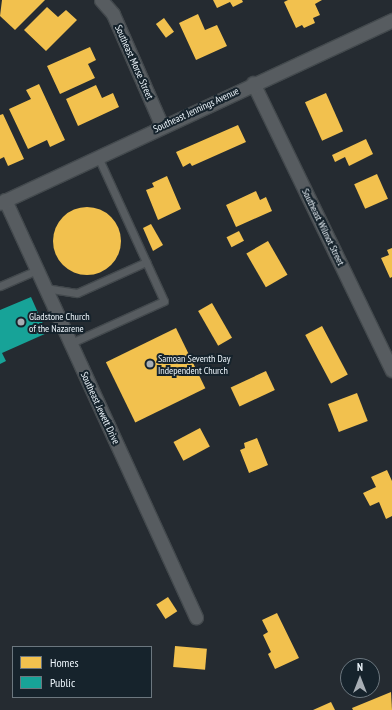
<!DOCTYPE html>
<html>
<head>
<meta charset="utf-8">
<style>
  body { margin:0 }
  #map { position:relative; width:392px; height:710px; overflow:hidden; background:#252b31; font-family:"PT Sans Narrow",sans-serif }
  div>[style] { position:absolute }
  .homes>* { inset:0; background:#f2c14e; transform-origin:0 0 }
  .round { border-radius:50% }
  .public>* { inset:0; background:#17a398 }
  .roads { filter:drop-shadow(1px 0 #43494d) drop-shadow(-1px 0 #43494d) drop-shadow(0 1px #43494d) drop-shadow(0 -1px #43494d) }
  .lane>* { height:7px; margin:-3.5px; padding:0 3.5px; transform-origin:3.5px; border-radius:3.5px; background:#575c60 }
  .street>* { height:13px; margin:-6.5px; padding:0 6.5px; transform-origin:6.5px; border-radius:6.5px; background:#575c60 }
  .dots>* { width:11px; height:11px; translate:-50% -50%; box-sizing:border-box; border:2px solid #16232c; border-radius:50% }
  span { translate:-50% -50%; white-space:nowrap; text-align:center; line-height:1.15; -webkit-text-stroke:4px #16232c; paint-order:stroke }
  .street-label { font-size:10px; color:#edf5fb }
  .poi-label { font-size:10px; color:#edf5fb }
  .left { translate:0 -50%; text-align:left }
  .legend { position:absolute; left:12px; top:646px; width:140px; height:52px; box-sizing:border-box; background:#16232c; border:1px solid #6c777f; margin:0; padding:5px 7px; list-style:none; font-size:12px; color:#edf5fb }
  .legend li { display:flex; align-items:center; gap:8px; height:20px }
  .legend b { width:20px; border:1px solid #6c777f }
  .north { position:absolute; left:340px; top:658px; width:40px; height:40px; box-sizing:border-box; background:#16232c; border:1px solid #6c777f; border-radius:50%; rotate:0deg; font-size:11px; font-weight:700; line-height:16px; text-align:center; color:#edf5fb }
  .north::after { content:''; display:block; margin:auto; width:14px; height:18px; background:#a7aeb4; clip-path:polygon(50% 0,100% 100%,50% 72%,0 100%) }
</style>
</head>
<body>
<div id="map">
  <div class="homes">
    <div style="clip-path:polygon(2px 0,45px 0,15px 30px,0 16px)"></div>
    <div style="clip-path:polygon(213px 0,242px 0,243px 2px,233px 7px,230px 2px,217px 8px)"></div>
    <div style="clip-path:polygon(288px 0,322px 0,315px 4px,320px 15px,313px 18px,315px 23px,304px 28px,302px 25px,296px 28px,284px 2px)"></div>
    <div style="clip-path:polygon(47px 7px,58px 17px,66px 10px,77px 20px,46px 51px,24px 30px)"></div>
    <div style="clip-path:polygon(198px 14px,205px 30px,217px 25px,227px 46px,196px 60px,179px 23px)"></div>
    <div style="left:164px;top:18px;width:17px;height:10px;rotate:54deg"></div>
    <div style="clip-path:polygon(90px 47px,96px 60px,88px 64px,95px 78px,60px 94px,47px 66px)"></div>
    <div style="clip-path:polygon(39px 84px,65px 140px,50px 147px,47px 140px,28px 149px,9px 109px,31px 99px,26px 90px)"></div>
    <div style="clip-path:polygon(96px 85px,102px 98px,113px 93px,119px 107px,78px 126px,66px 99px)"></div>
    <div style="left:326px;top:93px;width:42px;height:23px;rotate:66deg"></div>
    <div style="clip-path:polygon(3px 114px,24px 159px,8px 166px,4px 157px,0 159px,0 115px)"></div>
    <div style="clip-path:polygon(238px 125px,246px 142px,192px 166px,190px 163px,183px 167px,176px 152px)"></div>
    <div style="clip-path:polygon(366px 139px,373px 154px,349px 166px,345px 157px,335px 162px,332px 155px)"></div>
    <div style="left:377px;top:174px;width:27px;height:25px;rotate:66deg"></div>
    <div style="clip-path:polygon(167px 176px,181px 209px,158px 220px,146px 190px,154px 187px,152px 183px)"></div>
    <div style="clip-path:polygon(256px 191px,260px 200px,266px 197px,272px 211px,236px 227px,226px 205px)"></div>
    <div class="round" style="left:53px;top:207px;width:68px;height:68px"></div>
    <div style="clip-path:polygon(151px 224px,163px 245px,153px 251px,143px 228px)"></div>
    <div style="left:239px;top:231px;width:11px;height:14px;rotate:63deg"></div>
    <div style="left:268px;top:241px;width:39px;height:25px;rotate:60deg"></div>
    <div style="clip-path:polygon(392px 248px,392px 277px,390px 278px,381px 258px,389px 255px,387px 250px)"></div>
    <div style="left:212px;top:303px;width:40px;height:16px;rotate:60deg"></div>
    <div style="left:322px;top:326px;width:55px;height:19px;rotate:62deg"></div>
    <div style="left:176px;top:328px;width:67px;height:78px;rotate:64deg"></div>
    <div style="left:266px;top:371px;width:21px;height:39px;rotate:65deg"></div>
    <div style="left:357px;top:393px;width:30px;height:31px;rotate:69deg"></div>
    <div style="left:200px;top:428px;width:21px;height:30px;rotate:62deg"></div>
    <div style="clip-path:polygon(257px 438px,268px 465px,249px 473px,240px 450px,245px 448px,244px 443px)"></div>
    <div style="clip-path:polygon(387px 470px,392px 481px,392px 516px,386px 519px,379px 502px,370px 506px,363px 493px,376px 487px,371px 477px)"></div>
    <div style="left:168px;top:597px;width:17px;height:14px;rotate:57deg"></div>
    <div style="clip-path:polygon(277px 613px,299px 658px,275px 669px,268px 654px,271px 652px,263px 635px,268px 632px,262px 620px)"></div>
    <div style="left:175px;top:646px;width:32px;height:21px;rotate:5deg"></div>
    <div style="clip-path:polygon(391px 692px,392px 710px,353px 710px,352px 708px)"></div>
    <div style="clip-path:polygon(331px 702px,335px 710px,313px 710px)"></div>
  </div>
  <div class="public">
    <div style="clip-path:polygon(31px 297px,47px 333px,2px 353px,6px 361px,0 364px,0 310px)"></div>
  </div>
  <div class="roads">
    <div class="lane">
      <div style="left:0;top:286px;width:40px;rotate:-23.4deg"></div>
      <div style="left:45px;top:288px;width:32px;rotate:9deg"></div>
      <div style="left:77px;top:293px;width:76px;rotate:-24.2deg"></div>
      <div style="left:71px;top:343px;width:102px;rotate:-24.3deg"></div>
      <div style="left:164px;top:301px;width:158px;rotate:-114.6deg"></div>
    </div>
    <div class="street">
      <div style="left:101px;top:0;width:18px;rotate:49deg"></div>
      <div style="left:113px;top:14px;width:122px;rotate:66.4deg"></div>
      <div style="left:253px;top:83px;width:319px;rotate:64.2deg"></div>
      <div style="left:5px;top:200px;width:459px;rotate:65.4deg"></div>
      <div style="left:0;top:203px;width:433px;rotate:-25deg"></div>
    </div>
  </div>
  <div class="dots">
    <div style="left:21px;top:322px;background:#a7aeb4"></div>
    <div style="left:150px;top:364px;background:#a7aeb4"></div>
  </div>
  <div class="street-label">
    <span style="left:134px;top:62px;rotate:66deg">Southeast Morse Street</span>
    <span style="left:196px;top:110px;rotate:-25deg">Southeast Jennings Avenue</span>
    <span style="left:323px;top:227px;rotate:64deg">Southeast Wilmot Street</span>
    <span style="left:100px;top:408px;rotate:65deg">Southeast Jewett Drive</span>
  </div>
  <div class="poi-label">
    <span class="left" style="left:29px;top:322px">Gladstone Church<br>of the Nazarene</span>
    <span class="left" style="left:158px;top:364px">Samoan Seventh Day<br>Independent Church</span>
  </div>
  <ul class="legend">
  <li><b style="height:11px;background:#f2c14e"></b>Homes</li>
  <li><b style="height:11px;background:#17a398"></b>Public</li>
  </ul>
  <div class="north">N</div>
</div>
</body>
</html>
